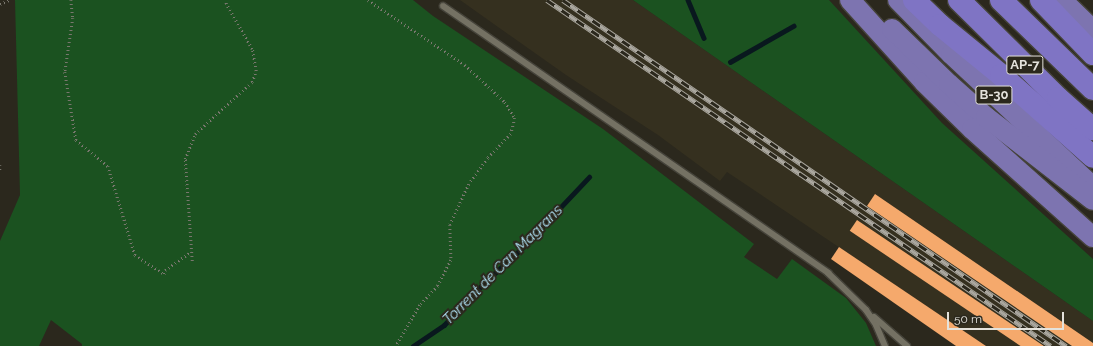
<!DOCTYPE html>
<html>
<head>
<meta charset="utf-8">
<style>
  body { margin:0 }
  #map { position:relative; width:1093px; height:346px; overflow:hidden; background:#2b281d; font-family:Raleway,sans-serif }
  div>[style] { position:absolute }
  .built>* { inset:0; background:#35301f }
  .green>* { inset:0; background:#1b5220 }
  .stream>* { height:4.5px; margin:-2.25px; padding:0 2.25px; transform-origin:2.25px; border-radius:2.25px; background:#09181e }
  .building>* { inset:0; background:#f5a96c; transform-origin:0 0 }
  .path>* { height:2.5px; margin-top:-1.25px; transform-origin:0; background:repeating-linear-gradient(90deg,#79776e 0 1px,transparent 0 4px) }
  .roads { filter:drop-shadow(1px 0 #45433a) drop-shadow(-1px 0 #45433a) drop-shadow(0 1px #45433a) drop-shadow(0 -1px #45433a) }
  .service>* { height:6px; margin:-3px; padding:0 3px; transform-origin:3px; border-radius:3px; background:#747163 }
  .trunk>* { height:20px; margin:-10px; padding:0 10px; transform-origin:10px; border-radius:10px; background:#7d74b0 }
  .motorway>* { height:22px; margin:-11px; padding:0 11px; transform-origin:11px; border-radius:11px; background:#7f74c4 }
  .rail>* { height:4.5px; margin-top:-2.25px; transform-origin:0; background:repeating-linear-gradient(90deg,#2b281d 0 9px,#aaa79f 0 18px); box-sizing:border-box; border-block:1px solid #aaa79f }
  span { translate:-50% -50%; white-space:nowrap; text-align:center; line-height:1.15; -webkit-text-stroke:4px #2b281d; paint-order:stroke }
  .shield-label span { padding:1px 3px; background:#2b281d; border:1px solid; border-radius:3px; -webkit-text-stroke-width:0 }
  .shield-label { font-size:13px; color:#e4e2db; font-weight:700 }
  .water-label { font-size:15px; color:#b1e4f8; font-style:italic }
  .scale { position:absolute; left:947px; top:312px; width:117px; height:18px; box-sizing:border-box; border:2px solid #e4e2db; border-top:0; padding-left:5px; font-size:12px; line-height:14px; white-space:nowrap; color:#e4e2db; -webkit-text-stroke:3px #2b281d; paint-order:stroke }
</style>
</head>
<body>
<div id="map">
  <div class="built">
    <div style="clip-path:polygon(460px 0,633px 0,1093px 321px,1093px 346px,986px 346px,727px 172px,720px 181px,658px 135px,566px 75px)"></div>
  </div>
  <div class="green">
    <div style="clip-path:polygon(15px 0,413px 0,433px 16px,603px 129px,754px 244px,744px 257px,777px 279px,792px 259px,846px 298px,866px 323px,876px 346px,82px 346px,82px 344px,51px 320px,39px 346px,0 346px,0 241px,20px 195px)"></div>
    <div style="clip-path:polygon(633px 0,829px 0,942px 123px,1093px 259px,1093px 321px)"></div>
  </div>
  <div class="stream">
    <div style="left:688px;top:0;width:41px;rotate:67.2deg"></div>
    <div style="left:730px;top:62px;width:73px;rotate:-29.7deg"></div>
    <div style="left:413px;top:346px;width:37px;rotate:-34deg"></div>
    <div style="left:444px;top:325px;width:57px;rotate:-46.4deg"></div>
    <div style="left:483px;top:284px;width:52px;rotate:-42.6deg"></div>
    <div style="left:521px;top:249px;width:99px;rotate:-46.6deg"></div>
  </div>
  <div class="building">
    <div style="clip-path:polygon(875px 194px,1093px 343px,1093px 346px,1072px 346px,867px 206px)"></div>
    <div style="left:857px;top:220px;width:225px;height:13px;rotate:34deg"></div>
    <div style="clip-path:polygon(839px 247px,986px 346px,956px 346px,831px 259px)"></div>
  </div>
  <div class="path">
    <div style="left:71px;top:0;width:18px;rotate:84deg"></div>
    <div style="left:73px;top:18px;width:55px;rotate:98.4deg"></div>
    <div style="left:65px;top:72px;width:69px;rotate:80.8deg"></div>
    <div style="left:76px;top:140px;width:41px;rotate:39.1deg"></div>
    <div style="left:108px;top:166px;width:93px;rotate:73.1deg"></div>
    <div style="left:135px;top:255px;width:35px;rotate:33deg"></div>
    <div style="left:164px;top:274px;width:4px;rotate:-76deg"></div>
    <div style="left:165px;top:270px;width:32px;rotate:-35deg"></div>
    <div style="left:368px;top:0;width:117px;rotate:33.8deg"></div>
    <div style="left:465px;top:65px;width:54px;rotate:42.8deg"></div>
    <div style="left:505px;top:102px;width:19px;rotate:58deg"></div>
    <div style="left:515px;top:118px;width:16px;rotate:104deg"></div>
    <div style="left:511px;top:134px;width:33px;rotate:134deg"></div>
    <div style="left:488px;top:158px;width:32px;rotate:126deg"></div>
    <div style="left:469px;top:184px;width:45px;rotate:114.9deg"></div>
    <div style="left:450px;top:225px;width:35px;rotate:88deg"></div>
    <div style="left:451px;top:260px;width:29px;rotate:117deg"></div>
    <div style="left:438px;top:286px;width:26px;rotate:133deg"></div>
    <div style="left:420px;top:305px;width:48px;rotate:120.3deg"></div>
    <div style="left:0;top:4px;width:10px;rotate:-24deg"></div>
    <div style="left:0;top:165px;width:7px;rotate:90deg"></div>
    <div style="left:192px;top:261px;width:102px;rotate:-93.9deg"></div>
    <div style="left:185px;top:159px;width:27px;rotate:-68deg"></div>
    <div style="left:195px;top:134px;width:77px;rotate:-42.4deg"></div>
    <div style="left:252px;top:82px;width:12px;rotate:-70deg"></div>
    <div style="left:256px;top:71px;width:22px;rotate:-100deg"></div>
    <div style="left:252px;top:49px;width:52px;rotate:-120deg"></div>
    <div style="left:226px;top:4px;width:4px;rotate:-90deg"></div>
  </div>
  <div class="roads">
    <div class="service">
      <div style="left:443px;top:6px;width:469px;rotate:34.7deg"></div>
      <div style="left:828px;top:273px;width:53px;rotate:44.2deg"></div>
      <div style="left:866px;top:310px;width:18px;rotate:56deg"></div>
      <div style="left:876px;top:325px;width:23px;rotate:67deg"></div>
      <div style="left:874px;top:317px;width:44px;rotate:41.3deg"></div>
    </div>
    <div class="trunk">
      <div style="left:850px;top:0;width:110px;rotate:47.9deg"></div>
      <div style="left:924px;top:82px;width:67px;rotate:44.4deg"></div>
      <div style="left:972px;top:129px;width:162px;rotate:41.8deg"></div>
      <div style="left:898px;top:0;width:76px;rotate:45.5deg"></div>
      <div style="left:951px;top:54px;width:189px;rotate:43.1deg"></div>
      <div style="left:1062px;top:0;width:43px;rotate:44.1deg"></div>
      <div style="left:892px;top:29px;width:79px;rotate:44deg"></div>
      <div style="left:949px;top:84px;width:50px;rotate:41.7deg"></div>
      <div style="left:986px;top:117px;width:135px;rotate:37.8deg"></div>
    </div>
    <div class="motorway">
      <div style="left:914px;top:0;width:36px;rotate:44deg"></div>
      <div style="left:940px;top:25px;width:79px;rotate:39.3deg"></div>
      <div style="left:1001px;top:75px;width:123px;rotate:41.7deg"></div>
      <div style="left:959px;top:0;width:139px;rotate:44.7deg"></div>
      <div style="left:1058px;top:98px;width:47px;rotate:41.5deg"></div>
      <div style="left:1001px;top:0;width:128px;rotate:44.1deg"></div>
      <div style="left:1041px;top:0;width:75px;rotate:46.1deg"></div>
    </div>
  </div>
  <div class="rail">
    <div style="left:547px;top:0;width:611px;rotate:34.47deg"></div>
    <div style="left:563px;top:0;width:611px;rotate:34.52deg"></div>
  </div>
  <div class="shield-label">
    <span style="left:1025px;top:65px">AP-7</span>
    <span style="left:994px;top:95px">B-30</span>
  </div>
  <div class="water-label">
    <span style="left:503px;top:265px;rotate:-45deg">Torrent de Can Magrans</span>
  </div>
  <div class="scale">50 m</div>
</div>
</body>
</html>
